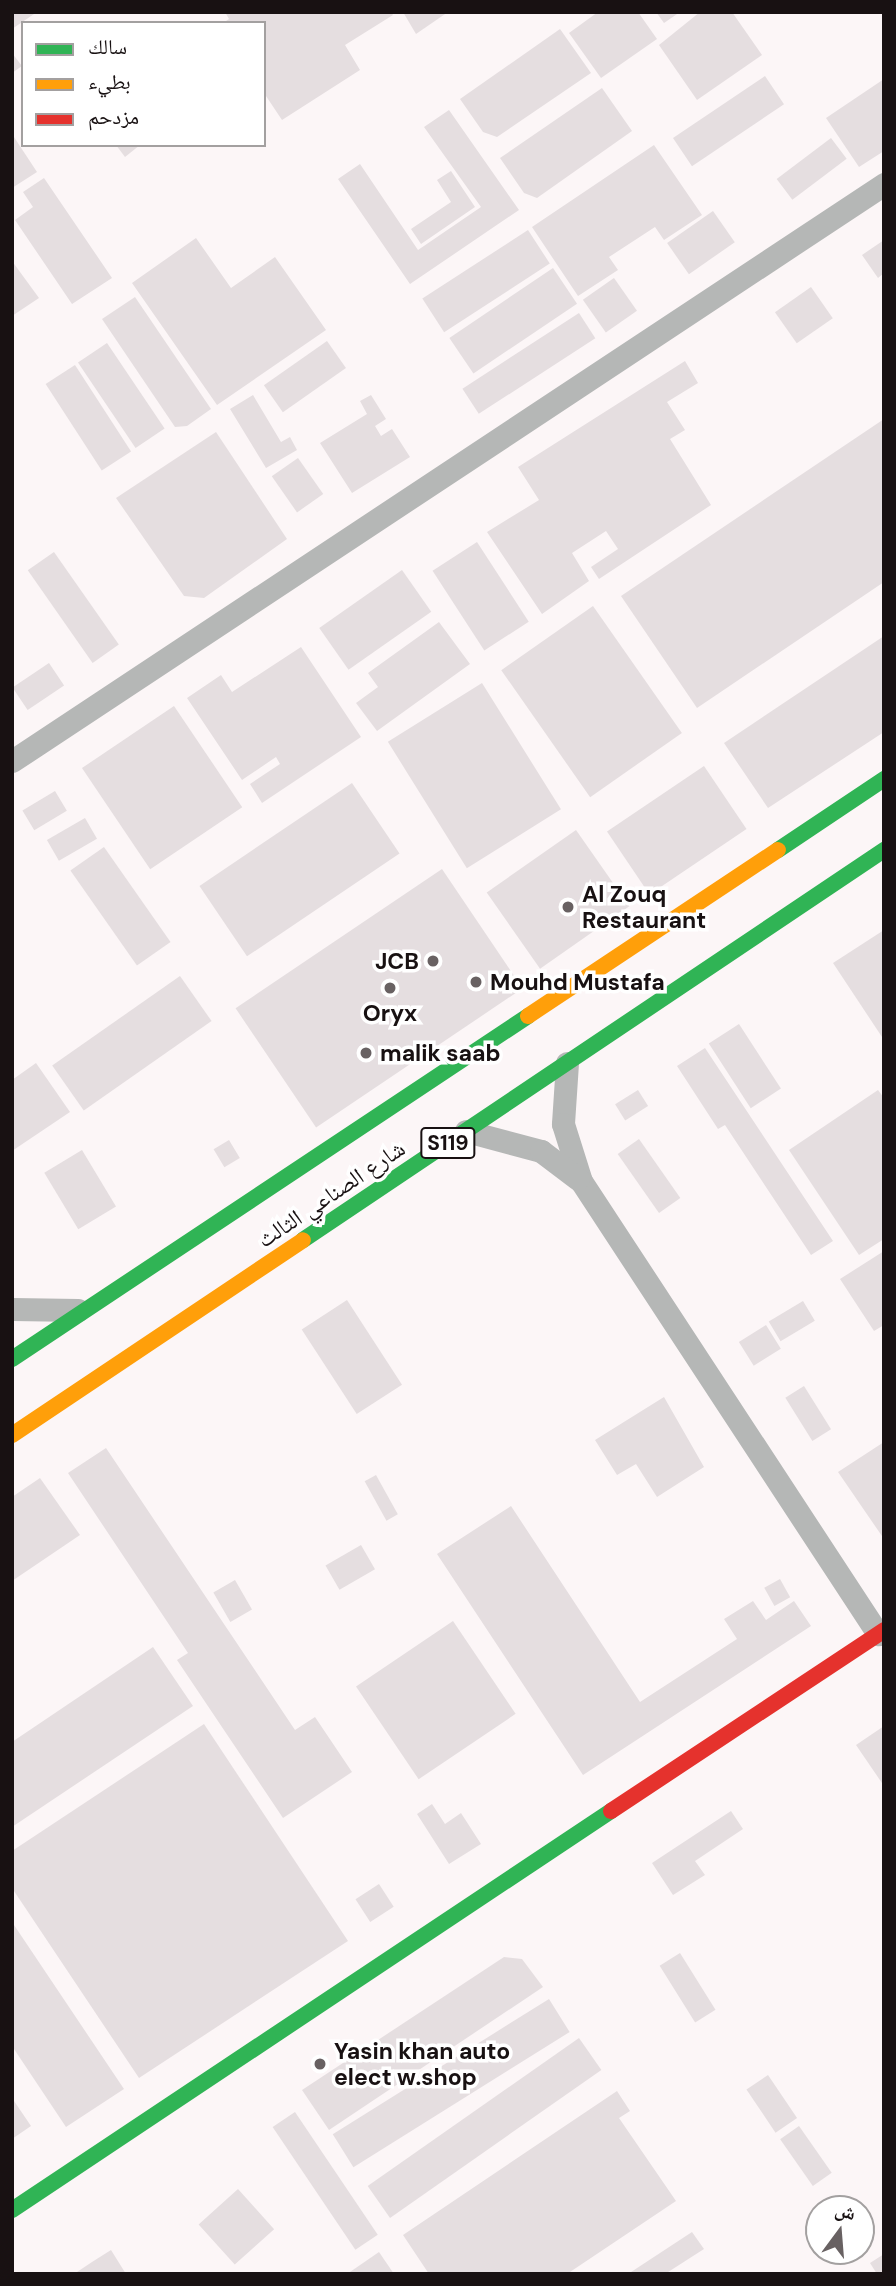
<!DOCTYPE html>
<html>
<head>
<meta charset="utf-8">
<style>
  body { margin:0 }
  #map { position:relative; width:896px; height:2286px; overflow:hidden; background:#fcf6f7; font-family:"DM Sans","Noto Naskh Arabic",sans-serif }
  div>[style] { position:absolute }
  .building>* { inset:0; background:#e5dee0; transform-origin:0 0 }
  .street>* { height:23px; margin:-11.5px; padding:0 11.5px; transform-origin:11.5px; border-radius:11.5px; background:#b5b7b6 }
  .fast>* { height:16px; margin:-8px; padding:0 8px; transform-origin:8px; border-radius:8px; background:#30b455 }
  .slow>* { height:16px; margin:-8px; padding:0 8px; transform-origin:8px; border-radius:8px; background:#ff9f0a }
  .jam>* { height:16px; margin:-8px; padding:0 8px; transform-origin:8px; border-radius:8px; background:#e5322d }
  .dots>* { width:19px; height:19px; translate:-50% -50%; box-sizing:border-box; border:4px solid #fff; border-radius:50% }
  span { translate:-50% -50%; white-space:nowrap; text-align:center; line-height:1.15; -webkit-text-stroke:7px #fff; paint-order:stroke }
  .shield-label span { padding:2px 5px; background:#fff; border:2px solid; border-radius:5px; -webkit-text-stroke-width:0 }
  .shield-label { font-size:21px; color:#181112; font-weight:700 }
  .poi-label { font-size:23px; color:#181112; font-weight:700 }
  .left { translate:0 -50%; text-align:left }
  .right { translate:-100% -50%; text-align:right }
  .street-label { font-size:23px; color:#181112 }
  .frame { position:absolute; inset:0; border:14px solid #181112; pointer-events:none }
  .legend { position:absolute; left:21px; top:21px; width:245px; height:126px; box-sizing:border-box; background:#fff; border:2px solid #a3a0a0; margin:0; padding:9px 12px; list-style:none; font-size:21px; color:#181112 }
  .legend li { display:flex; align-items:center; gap:14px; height:35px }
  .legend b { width:35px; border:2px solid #a3a0a0 }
  .north { position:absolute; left:805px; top:2195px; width:70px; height:70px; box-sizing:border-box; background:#fff; border:2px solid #a3a0a0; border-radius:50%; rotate:16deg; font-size:19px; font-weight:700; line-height:28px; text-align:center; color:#181112 }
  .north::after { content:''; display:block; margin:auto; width:24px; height:32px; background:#686162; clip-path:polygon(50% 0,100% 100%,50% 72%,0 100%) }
</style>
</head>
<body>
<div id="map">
  <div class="building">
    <div style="clip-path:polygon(12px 12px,37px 12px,12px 29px)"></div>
    <div style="clip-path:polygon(225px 12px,391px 12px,393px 15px,345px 45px,360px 70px,282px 120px,264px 93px,264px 23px,223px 23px,229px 19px)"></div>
    <div style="clip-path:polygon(403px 12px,448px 12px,416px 34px)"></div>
    <div style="clip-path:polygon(598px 12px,638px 12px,657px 39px,601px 78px,569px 33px)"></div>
    <div style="clip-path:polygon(656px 12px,680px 12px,664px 23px)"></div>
    <div style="clip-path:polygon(700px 12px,732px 12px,762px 55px,697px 100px,659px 45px)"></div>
    <div style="clip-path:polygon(560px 29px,591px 73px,497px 137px,483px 132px,460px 99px)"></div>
    <div style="clip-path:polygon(12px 53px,22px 66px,12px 73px)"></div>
    <div style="left:765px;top:76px;width:34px;height:111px;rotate:56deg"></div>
    <div style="clip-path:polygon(884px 79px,884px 151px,859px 167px,826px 118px)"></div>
    <div style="clip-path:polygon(602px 88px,632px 131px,537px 198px,524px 193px,500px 158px)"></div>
    <div style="clip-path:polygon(449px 110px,519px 210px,410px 284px,338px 179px,360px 164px,418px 250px,481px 207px,424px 127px)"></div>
    <div style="clip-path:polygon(12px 134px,37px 172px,12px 188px)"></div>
    <div style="left:831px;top:138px;width:26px;height:68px;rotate:53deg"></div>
    <div style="clip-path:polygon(116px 145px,140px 145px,125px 157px)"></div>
    <div style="clip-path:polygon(654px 145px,702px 215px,664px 240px,655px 227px,609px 257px,618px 270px,578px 296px,532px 227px)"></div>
    <div style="clip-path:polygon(451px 171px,475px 207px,421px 244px,411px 229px,451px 202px,437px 180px)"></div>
    <div style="clip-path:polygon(44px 178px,112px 278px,72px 304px,15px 220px,33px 207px,23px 192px)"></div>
    <div style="left:713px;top:211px;width:38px;height:56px;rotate:55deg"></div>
    <div style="left:528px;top:230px;width:40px;height:126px;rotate:57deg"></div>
    <div style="clip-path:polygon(196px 238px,231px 288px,275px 257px,326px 330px,217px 405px,132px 283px)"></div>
    <div style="clip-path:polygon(884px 240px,884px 273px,878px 278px,862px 255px)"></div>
    <div style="clip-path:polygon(12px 261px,39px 298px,12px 316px)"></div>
    <div style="left:553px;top:268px;width:43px;height:125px;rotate:56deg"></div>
    <div style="left:614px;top:278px;width:40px;height:38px;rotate:55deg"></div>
    <div style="left:811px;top:287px;width:38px;height:44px;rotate:55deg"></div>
    <div style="clip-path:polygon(135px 297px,211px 409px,187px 426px,175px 427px,102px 319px)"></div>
    <div style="left:579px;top:313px;width:30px;height:139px;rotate:57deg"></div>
    <div style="left:327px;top:341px;width:33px;height:77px;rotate:55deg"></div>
    <div style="left:107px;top:343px;width:103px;height:35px;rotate:56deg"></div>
    <div style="clip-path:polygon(685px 361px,698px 383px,667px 402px,685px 430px,670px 439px,711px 505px,599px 579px,591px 567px,618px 549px,606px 531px,572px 553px,589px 581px,542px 614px,487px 532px,539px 500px,518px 467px)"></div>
    <div style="left:75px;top:365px;width:103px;height:35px;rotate:57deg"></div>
    <div style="clip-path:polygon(253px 395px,281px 442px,290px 437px,297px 450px,266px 468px,230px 409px)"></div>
    <div style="clip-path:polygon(371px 395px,386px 419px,375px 426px,381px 436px,392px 429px,410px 457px,352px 493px,320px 443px,367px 414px,360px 401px)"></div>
    <div style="clip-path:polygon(884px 419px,884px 582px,697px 708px,621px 596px)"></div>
    <div style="clip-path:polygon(216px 432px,287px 539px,204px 598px,184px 596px,116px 498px)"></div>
    <div style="left:298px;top:458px;width:44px;height:32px;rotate:55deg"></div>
    <div style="left:477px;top:542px;width:95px;height:53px;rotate:57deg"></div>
    <div style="left:54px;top:552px;width:113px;height:32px;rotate:55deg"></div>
    <div style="left:402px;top:570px;width:51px;height:101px;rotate:55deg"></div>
    <div style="left:593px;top:606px;width:155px;height:112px;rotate:55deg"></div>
    <div style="clip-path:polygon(439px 622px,470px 664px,377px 731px,356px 703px,378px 687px,368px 673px)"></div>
    <div style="clip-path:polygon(884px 636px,884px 732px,768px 808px,724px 743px)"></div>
    <div style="clip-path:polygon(301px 647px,361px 737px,262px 803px,250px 784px,280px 764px,276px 757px,242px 780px,187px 698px,221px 675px,232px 692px)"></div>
    <div style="left:49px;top:663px;width:27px;height:44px;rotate:56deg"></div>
    <div style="left:482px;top:683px;width:149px;height:111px;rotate:58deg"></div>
    <div style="left:174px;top:706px;width:122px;height:111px;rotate:56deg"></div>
    <div style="left:704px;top:766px;width:76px;height:117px;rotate:56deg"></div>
    <div style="left:352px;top:783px;width:85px;height:184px;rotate:56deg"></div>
    <div style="left:55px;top:791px;width:23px;height:38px;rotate:59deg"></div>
    <div style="left:85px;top:818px;width:24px;height:44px;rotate:60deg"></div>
    <div style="left:576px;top:830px;width:93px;height:109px;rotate:55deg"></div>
    <div style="left:104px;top:847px;width:116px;height:41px;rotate:55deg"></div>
    <div style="left:442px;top:869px;width:144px;height:249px;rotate:56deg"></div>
    <div style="clip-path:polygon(884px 930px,884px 1040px,833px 963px)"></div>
    <div style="left:180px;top:976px;width:55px;height:156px;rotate:55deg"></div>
    <div style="left:739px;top:1024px;width:77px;height:36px;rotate:57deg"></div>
    <div style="clip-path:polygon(705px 1048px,833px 1241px,811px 1255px,725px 1125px,718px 1129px,677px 1066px)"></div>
    <div style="clip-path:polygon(36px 1063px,70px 1112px,12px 1151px,12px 1080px)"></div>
    <div style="left:638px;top:1090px;width:19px;height:27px;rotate:58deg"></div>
    <div style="clip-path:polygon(878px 1090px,884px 1098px,884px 1239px,859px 1255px,789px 1150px)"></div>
    <div style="left:639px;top:1139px;width:72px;height:26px;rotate:55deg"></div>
    <div style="left:229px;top:1140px;width:21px;height:18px;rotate:59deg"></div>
    <div style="left:82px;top:1150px;width:66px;height:44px;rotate:59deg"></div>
    <div style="clip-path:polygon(884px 1251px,884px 1325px,874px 1331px,840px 1279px)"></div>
    <div style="left:347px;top:1300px;width:101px;height:54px;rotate:57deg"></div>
    <div style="left:803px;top:1301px;width:23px;height:40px;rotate:59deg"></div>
    <div style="left:766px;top:1325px;width:28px;height:32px;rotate:58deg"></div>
    <div style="left:804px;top:1386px;width:51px;height:22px;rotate:58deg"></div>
    <div style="clip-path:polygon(664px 1397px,704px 1467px,657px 1497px,636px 1464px,617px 1475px,595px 1440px)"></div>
    <div style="clip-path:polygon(884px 1442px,884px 1539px,838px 1472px)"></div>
    <div style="clip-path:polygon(106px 1448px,295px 1730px,315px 1717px,352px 1772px,283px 1818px,177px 1660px,188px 1653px,68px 1473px)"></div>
    <div style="left:376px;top:1475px;width:45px;height:13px;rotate:61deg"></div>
    <div style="clip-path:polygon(40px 1478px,80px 1535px,12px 1581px,12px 1497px)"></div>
    <div style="clip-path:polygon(511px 1506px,640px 1702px,737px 1639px,724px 1619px,753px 1601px,766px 1620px,794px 1601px,811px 1626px,583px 1775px,437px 1554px)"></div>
    <div style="left:361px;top:1545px;width:28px;height:41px;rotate:60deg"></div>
    <div style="left:780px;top:1579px;width:21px;height:18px;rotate:61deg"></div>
    <div style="left:235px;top:1580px;width:34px;height:25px;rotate:60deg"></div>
    <div style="left:453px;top:1621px;width:112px;height:117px;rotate:56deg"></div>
    <div style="clip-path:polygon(153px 1647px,193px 1706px,12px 1827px,12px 1742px)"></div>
    <div style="clip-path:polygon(204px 1724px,348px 1941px,139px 2078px,12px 1888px,12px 1851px)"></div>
    <div style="clip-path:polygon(884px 1726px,884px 1786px,856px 1745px)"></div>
    <div style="clip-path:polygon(432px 1804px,445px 1824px,461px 1813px,481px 1844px,449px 1864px,417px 1814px)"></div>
    <div style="clip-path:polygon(731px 1811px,743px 1829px,695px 1861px,705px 1875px,673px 1895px,652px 1863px)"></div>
    <div style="left:379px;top:1884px;width:27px;height:28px;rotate:57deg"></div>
    <div style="clip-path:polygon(12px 1922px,124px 2089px,66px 2127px,12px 2046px)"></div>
    <div style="left:680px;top:1953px;width:67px;height:24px;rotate:58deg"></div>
    <div style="clip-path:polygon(504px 1957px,522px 1959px,543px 1987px,329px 2130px,302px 2090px)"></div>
    <div style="left:549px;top:1999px;width:39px;height:255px;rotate:58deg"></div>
    <div style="left:579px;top:2038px;width:39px;height:258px;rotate:55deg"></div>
    <div style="left:768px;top:2075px;width:52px;height:26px;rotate:56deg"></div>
    <div style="clip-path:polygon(617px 2091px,630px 2111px,619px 2118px,676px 2201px,567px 2274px,429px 2274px,403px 2235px)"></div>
    <div style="clip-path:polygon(12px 2098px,31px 2126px,12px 2139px)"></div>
    <div style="left:295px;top:2112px;width:148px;height:27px;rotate:56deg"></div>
    <div style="left:799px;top:2126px;width:57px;height:23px;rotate:55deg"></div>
    <div style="left:238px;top:2189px;width:54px;height:53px;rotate:48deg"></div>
    <div style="clip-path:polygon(692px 2232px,704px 2249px,665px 2274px,628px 2274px)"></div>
    <div style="clip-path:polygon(111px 2250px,126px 2274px,74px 2274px,92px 2262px)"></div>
    <div style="clip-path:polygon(379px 2252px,394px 2274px,347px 2274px)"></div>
    <div style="clip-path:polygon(884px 2254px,884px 2274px,877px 2274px,870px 2263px)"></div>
  </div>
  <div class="street">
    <div style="left:12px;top:761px;width:1046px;rotate:-33.49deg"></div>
    <div style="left:567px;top:1063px;width:61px;rotate:93.8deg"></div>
    <div style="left:563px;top:1124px;width:60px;rotate:72.5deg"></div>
    <div style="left:581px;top:1181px;width:542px;rotate:56.75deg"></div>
    <div style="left:466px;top:1131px;width:78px;rotate:14.9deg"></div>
    <div style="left:541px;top:1151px;width:46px;rotate:37.1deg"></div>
    <div style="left:12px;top:1309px;width:66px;rotate:0.9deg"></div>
  </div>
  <div class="fast">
    <div style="left:778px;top:850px;width:128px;rotate:-33.8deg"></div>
    <div style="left:303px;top:1240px;width:700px;rotate:-33.87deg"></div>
    <div style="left:12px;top:1359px;width:620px;rotate:-33.61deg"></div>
    <div style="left:12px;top:2210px;width:720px;rotate:-33.67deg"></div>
  </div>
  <div class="slow">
    <div style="left:528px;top:1016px;width:300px;rotate:-33.6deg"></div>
    <div style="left:12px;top:1435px;width:350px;rotate:-33.8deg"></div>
  </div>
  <div class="jam">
    <div style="left:611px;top:1811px;width:328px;rotate:-33.5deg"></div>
  </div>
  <div class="dots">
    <div style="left:568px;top:907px;background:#686162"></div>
    <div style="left:433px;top:961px;background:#686162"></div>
    <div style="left:476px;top:982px;background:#686162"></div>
    <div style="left:390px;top:988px;background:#686162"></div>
    <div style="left:366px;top:1053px;background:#686162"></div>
    <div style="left:320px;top:2064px;background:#686162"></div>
  </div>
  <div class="shield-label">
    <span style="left:448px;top:1143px">S119</span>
  </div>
  <div class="poi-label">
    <span class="left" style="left:582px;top:907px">Al Zouq<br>Restaurant</span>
    <span class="right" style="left:419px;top:961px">JCB</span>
    <span class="left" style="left:490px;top:982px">Mouhd Mustafa</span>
    <span style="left:390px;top:1013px">Oryx</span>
    <span class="left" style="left:380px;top:1053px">malik saab</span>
    <span class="left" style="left:334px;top:2064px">Yasin khan auto<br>elect w.shop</span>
  </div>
  <div class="street-label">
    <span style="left:331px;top:1194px;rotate:-34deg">شارع الصناعي الثالث</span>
  </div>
  <div class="frame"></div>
  <ul class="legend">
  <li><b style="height:9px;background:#30b455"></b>سالك</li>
  <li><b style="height:9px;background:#ff9f0a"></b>بطيء</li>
  <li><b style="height:9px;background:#e5322d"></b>مزدحم</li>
  </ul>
  <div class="north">ش</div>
</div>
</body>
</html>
